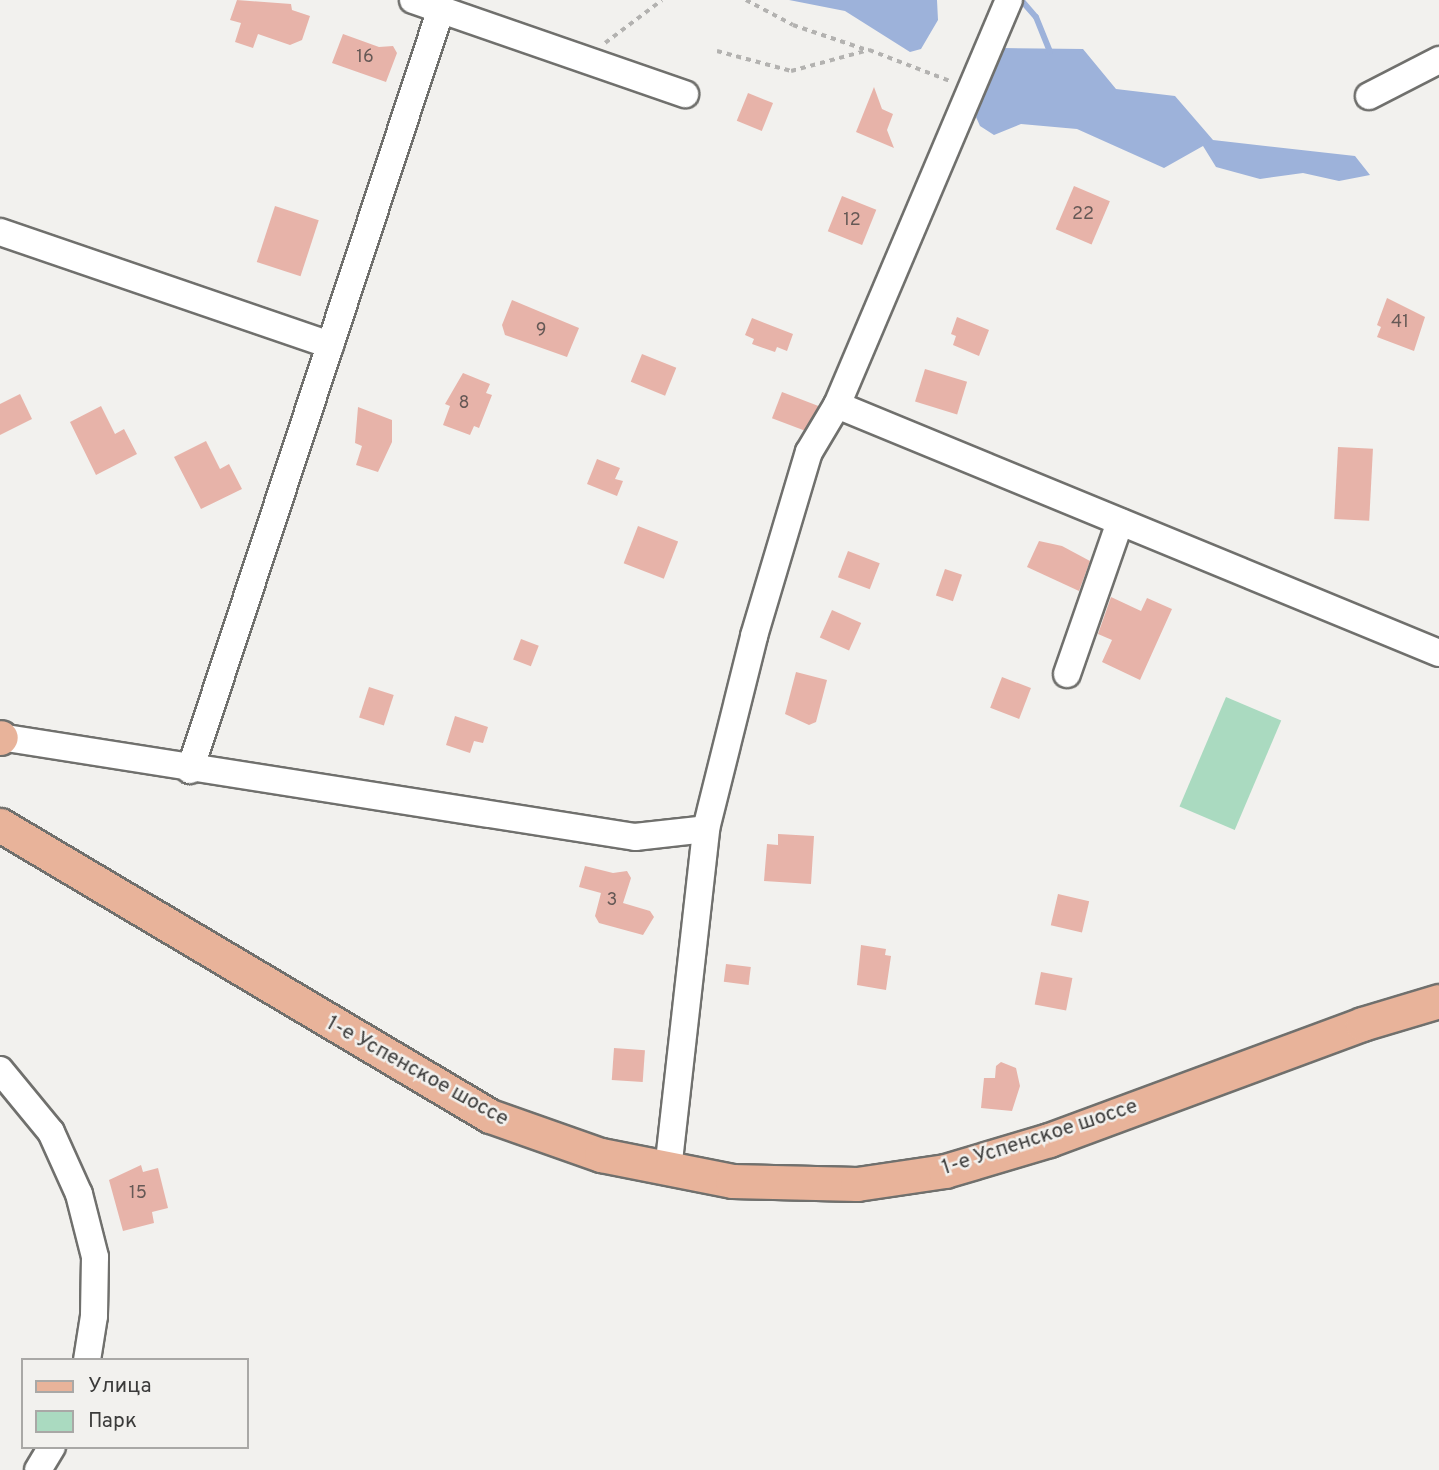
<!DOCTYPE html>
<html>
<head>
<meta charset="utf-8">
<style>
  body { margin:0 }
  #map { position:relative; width:1439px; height:1470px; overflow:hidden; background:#f2f1ee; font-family:Overpass,sans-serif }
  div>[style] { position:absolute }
  .green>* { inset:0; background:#aadac0; transform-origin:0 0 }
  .water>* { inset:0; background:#9db2da }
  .stream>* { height:6px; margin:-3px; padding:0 3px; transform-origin:3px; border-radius:3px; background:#9db2da }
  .building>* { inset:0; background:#e7b3a9; transform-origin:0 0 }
  .path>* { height:3.5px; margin-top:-1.75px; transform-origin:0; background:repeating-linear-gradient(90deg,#b3b2b0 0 5px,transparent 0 10px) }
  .roads { filter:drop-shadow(2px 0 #70706d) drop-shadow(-2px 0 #70706d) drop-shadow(0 2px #70706d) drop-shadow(0 -2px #70706d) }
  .minor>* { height:26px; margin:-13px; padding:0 13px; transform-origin:13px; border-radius:13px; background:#fff }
  .major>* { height:33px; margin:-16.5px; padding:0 16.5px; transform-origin:16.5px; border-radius:16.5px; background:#e8b39a }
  span { translate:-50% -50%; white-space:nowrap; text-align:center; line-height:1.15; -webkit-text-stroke:5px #f2f1ee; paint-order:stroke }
  .number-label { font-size:18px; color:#665956 }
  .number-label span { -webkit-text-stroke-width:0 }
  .street-label { font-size:21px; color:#3b3b3a }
  .legend { position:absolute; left:21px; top:1358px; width:228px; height:91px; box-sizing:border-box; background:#f2f1ee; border:2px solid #a9a8a6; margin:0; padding:9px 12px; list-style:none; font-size:21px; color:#3b3b3a }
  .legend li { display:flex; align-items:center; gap:14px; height:35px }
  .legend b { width:35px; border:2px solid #a9a8a6 }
</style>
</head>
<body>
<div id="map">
  <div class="green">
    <div style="left:1226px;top:697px;width:60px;height:119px;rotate:23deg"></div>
  </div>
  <div class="water">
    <div style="clip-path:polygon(789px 0,937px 0,938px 20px,921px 49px,910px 52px,845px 11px)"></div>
    <div style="clip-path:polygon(1002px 48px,1083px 49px,1116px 89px,1175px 96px,1213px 140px,1355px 156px,1370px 175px,1339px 181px,1303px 173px,1260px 179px,1216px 167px,1203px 146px,1164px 168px,1077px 129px,1021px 124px,994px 135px,980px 126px,976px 117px)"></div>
  </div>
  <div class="stream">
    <div style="left:1022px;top:1px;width:21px;rotate:49deg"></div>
    <div style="left:1036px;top:17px;width:37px;rotate:68deg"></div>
  </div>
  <div class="building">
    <div style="clip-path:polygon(237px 0,291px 4px,292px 10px,310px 16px,302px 40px,290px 45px,258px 34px,253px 48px,235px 42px,241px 23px,230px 20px)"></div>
    <div style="clip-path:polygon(343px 34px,379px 47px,393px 46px,397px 53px,386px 82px,332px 63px)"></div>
    <div style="clip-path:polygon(874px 87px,882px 109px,893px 114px,887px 130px,894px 148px,856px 132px)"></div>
    <div style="left:748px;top:93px;width:27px;height:30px;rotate:22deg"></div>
    <div style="left:1074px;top:186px;width:39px;height:47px;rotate:23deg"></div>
    <div style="left:842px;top:196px;width:37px;height:38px;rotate:22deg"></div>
    <div style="left:275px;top:206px;width:46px;height:59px;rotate:18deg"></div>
    <div style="clip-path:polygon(1387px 298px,1425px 317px,1414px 351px,1377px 337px,1381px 327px,1377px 325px)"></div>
    <div style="clip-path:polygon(512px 300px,579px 328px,567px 357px,505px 335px,502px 325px)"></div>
    <div style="clip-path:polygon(957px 317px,989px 330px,979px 356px,953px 345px,956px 336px,951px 334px)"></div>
    <div style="clip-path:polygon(752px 318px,793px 334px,787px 351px,777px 347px,775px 352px,752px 344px,754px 339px,745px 335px)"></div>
    <div style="left:642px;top:354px;width:37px;height:30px;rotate:22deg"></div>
    <div style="left:925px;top:369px;width:44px;height:34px;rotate:17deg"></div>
    <div style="clip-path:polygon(463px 373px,490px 384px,486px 393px,492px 395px,479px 428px,474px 426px,470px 435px,443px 425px,450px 406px,445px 404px)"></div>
    <div style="left:782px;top:392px;width:39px;height:28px;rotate:21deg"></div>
    <div style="clip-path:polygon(20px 394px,32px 419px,0 435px,0 404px)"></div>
    <div style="clip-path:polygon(101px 406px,115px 434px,124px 429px,137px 454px,96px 475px,70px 422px)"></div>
    <div style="clip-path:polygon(358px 407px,392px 420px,392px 442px,378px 472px,356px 465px,362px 446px,355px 443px)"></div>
    <div style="clip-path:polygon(206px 441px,220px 469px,229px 464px,242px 489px,201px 509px,174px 457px)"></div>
    <div style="left:1338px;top:447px;width:35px;height:72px;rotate:3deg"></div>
    <div style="clip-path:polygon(597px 459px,620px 468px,615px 479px,623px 481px,617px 496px,587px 484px)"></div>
    <div style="left:638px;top:526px;width:43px;height:40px;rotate:21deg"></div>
    <div style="clip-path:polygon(1039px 541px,1062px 546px,1090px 561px,1079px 591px,1027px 567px)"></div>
    <div style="left:848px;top:551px;width:34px;height:28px;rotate:21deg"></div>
    <div style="left:945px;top:569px;width:18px;height:28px;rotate:19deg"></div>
    <div style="clip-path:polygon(1111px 597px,1141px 611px,1147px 598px,1172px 609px,1140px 680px,1102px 662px,1112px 640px,1098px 634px)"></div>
    <div style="left:832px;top:610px;width:32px;height:30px;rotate:24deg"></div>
    <div style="left:521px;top:639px;width:19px;height:22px;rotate:21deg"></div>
    <div style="clip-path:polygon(796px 672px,827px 680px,816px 722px,809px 725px,785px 714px)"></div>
    <div style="left:1002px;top:677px;width:31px;height:33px;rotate:21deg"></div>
    <div style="left:369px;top:687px;width:26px;height:32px;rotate:18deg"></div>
    <div style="clip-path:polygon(455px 716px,488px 727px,483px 743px,474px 741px,470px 753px,446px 745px)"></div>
    <div style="clip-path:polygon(778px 834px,814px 836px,811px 884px,764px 881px,767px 844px,778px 845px)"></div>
    <div style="clip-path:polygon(585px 866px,613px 873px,627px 871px,631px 878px,623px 903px,650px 911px,654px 917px,643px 935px,599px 923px,595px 916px,601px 893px,579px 887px)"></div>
    <div style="left:1058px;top:894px;width:32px;height:32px;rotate:13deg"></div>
    <div style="clip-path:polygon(861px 945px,886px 949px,885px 955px,891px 956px,886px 990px,857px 985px)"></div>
    <div style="left:726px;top:964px;width:25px;height:18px;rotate:7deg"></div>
    <div style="left:1041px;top:972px;width:32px;height:33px;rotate:11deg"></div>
    <div style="left:614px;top:1048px;width:31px;height:32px;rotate:4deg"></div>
    <div style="clip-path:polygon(1001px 1062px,1016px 1068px,1020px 1086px,1012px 1111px,981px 1108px,984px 1078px,995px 1078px,996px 1066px)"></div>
    <div style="clip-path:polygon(141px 1165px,143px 1172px,158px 1168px,168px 1208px,152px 1212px,154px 1223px,123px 1231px,109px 1180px)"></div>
  </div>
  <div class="path">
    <div style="left:746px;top:0;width:53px;rotate:28deg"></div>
    <div style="left:793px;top:25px;width:78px;rotate:18.7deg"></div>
    <div style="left:605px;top:43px;width:71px;rotate:-37deg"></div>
    <div style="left:717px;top:51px;width:77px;rotate:15.1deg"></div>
    <div style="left:791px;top:71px;width:81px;rotate:-15.1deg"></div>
    <div style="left:869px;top:50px;width:87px;rotate:20.9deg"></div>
  </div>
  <div class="roads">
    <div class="minor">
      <div style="left:413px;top:0;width:288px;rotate:19.1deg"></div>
      <div style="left:1369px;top:96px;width:79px;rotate:-27.2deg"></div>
      <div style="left:0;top:232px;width:349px;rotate:18.9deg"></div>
      <div style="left:837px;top:405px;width:440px;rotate:-67deg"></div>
      <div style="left:1067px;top:674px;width:161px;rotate:-70.8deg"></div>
      <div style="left:0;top:737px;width:643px;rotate:8.95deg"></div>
      <div style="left:635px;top:837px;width:71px;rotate:-6.4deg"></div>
      <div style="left:190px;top:770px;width:801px;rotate:-71.75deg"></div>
      <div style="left:0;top:1070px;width:80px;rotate:50.6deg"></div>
      <div style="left:51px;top:1132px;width:68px;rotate:65.7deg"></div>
      <div style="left:79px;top:1194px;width:65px;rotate:75.7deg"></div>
      <div style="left:95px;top:1257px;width:59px;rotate:91deg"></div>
      <div style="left:94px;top:1316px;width:45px;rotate:99deg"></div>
      <div style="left:668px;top:1170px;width:343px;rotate:-83.6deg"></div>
      <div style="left:706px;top:829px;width:199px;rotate:-76deg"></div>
      <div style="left:754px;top:636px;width:192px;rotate:-73.4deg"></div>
      <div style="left:809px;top:452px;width:55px;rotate:-59.2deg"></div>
      <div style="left:837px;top:405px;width:651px;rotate:22.39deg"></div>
      <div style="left:38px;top:1470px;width:27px;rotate:-59deg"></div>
    </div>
    <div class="major">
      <div style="left:0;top:738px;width:1px;rotate:-45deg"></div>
      <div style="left:0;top:825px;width:570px;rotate:30.71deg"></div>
      <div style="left:490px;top:1116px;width:118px;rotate:19.4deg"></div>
      <div style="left:601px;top:1155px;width:134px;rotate:11.2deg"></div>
      <div style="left:732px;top:1181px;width:125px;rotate:1.4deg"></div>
      <div style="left:857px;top:1184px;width:89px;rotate:-8.4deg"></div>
      <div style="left:945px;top:1171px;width:109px;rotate:-16.6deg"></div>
      <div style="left:1049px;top:1140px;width:334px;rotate:-20.3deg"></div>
      <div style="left:1362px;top:1024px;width:80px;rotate:-16.6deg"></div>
    </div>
  </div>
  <div class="number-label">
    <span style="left:365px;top:58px">16</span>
    <span style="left:1083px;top:215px">22</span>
    <span style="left:852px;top:221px">12</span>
    <span style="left:1400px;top:323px">41</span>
    <span style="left:541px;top:331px">9</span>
    <span style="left:464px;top:404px">8</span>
    <span style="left:612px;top:901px">3</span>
    <span style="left:138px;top:1194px">15</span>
  </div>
  <div class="street-label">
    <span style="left:417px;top:1072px;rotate:29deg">1-е Успенское шоссе</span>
    <span style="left:1040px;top:1138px;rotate:-18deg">1-е Успенское шоссе</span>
  </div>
  <ul class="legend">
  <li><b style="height:9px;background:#e8b39a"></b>Улица</li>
  <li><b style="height:19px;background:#aadac0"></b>Парк</li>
  </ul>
</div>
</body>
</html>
